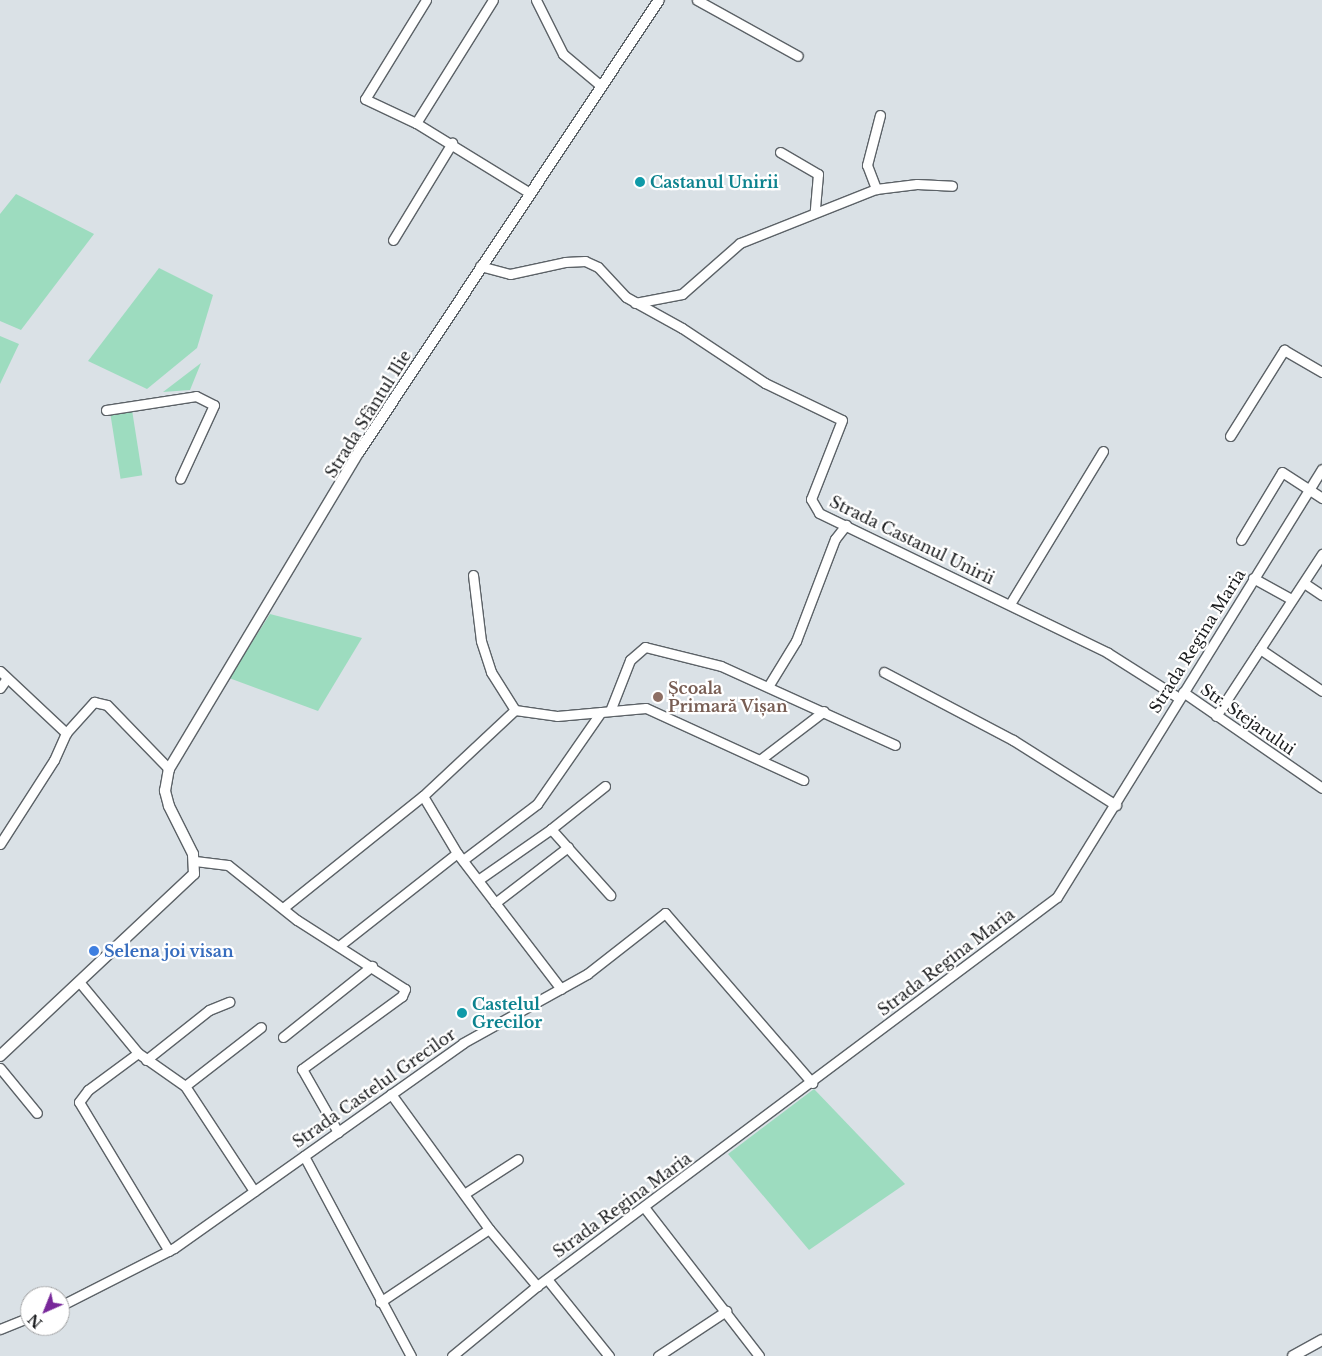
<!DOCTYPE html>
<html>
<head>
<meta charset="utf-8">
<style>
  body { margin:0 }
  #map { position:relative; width:1322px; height:1356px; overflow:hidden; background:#dae1e6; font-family:"Libre Baskerville",serif }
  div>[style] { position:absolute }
  .green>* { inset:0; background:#9ddcbf; transform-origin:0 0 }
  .roads { filter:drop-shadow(1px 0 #5c6267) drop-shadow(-1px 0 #5c6267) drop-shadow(0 1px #5c6267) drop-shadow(0 -1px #5c6267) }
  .minor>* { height:9px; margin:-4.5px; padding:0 4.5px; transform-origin:4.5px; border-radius:4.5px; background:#fff }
  .tertiary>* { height:10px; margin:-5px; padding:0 5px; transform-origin:5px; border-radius:5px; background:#fff }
  .dots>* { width:14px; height:14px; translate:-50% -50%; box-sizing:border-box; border:2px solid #fff; border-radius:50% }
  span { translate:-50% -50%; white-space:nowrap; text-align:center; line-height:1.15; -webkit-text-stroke:4.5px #fff; paint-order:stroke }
  .culture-label { font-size:16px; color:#0d838f; font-weight:700 }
  .left { translate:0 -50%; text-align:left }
  .street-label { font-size:16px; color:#1a1c1e }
  .education-label { font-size:16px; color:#785e54; font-weight:700 }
  .shop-label { font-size:16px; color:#366cbe; font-weight:700 }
  .north { position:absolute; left:20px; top:1286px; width:50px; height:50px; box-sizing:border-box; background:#fff; border:1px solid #a3a4a5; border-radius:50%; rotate:224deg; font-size:14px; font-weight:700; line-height:20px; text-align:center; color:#1a1c1e }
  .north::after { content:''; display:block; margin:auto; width:18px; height:22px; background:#78289a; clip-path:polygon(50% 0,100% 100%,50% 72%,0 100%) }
</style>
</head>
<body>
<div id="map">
  <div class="green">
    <div style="clip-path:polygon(16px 194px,94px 234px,21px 330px,0 321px,0 214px)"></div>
    <div style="clip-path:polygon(159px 268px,213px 295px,197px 348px,147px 389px,88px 361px)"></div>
    <div style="clip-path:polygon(0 336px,19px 344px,0 384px)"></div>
    <div style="clip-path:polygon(201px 363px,190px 390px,163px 392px)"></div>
    <div style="left:132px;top:410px;width:66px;height:22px;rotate:81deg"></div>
    <div style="clip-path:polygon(270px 614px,362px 638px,318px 711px,229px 678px)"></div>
    <div style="clip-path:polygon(814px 1089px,905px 1184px,809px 1250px,728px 1154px)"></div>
  </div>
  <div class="roads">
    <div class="minor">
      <div style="left:426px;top:0;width:116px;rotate:121.6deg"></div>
      <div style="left:365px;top:99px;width:56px;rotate:25.2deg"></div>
      <div style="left:416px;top:123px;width:132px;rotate:31.6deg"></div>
      <div style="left:536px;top:0;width:60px;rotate:63.4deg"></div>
      <div style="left:563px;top:54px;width:48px;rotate:40deg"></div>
      <div style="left:697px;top:0;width:115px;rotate:29deg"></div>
      <div style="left:880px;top:115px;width:52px;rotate:104.6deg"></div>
      <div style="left:867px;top:165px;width:26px;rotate:69deg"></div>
      <div style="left:876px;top:189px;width:41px;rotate:-7deg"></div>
      <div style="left:917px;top:184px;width:35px;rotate:3deg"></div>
      <div style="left:416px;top:123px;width:145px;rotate:-58deg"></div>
      <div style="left:780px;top:152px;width:44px;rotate:30.1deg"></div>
      <div style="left:818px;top:174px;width:38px;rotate:95deg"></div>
      <div style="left:393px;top:240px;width:114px;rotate:-58.7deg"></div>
      <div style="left:480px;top:266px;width:31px;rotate:15deg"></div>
      <div style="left:510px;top:274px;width:56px;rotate:-12.3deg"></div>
      <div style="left:565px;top:262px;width:20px;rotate:-3deg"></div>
      <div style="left:585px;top:261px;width:14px;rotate:25deg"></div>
      <div style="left:598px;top:267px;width:41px;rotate:47deg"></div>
      <div style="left:626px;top:297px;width:64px;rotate:29deg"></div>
      <div style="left:682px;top:328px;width:100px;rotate:33.5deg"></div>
      <div style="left:765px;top:383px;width:85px;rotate:25.7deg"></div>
      <div style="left:842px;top:420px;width:85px;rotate:111.4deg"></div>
      <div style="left:811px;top:499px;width:16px;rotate:60deg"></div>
      <div style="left:819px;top:513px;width:321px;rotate:25.8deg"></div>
      <div style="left:1108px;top:653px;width:84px;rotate:32.4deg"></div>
      <div style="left:635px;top:303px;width:48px;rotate:-10.8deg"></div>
      <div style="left:682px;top:294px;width:77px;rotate:-41.3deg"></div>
      <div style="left:740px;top:243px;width:146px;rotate:-21.7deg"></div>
      <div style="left:106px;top:410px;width:91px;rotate:-8.8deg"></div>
      <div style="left:196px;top:396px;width:20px;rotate:27deg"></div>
      <div style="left:214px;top:405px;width:81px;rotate:114.7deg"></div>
      <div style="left:1230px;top:436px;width:102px;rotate:-57.9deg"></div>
      <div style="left:1284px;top:350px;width:44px;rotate:30.1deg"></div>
      <div style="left:1241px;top:540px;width:79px;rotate:-58.9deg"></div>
      <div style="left:1282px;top:472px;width:48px;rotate:33deg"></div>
      <div style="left:473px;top:575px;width:66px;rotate:83.1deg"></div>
      <div style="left:481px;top:641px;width:33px;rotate:72deg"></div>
      <div style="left:491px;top:672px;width:45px;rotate:57.7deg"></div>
      <div style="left:515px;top:710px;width:42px;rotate:8.1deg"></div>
      <div style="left:557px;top:716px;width:89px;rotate:-5.1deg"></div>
      <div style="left:646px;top:708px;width:173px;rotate:24.6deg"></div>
      <div style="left:1253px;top:578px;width:43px;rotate:28.9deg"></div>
      <div style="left:1304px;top:583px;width:22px;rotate:34deg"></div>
      <div style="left:1010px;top:604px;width:179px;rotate:-58.7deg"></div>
      <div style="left:1260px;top:649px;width:75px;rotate:34.1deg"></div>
      <div style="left:0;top:671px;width:91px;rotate:43.2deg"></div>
      <div style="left:884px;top:672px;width:146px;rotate:27.8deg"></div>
      <div style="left:1013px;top:740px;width:122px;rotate:32.3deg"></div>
      <div style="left:769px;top:685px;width:52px;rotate:-58.5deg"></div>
      <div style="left:796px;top:641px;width:109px;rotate:-69.1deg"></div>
      <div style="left:835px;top:539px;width:18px;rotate:-52deg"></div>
      <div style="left:0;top:688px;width:12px;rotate:-55deg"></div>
      <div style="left:1183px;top:692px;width:169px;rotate:34.6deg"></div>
      <div style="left:610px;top:711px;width:55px;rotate:-68.6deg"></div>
      <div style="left:630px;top:660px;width:20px;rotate:-41deg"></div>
      <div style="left:645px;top:647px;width:78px;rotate:14deg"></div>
      <div style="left:721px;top:666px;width:191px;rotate:24.4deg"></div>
      <div style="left:1216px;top:716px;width:194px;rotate:-56.8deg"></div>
      <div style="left:761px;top:759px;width:79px;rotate:-37.3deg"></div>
      <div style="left:423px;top:796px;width:66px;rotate:59.2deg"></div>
      <div style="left:457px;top:853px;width:171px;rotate:52.6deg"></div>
      <div style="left:551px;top:829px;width:69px;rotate:-38.5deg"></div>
      <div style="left:0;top:844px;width:100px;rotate:-57.3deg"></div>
      <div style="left:54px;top:760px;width:30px;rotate:-66deg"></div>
      <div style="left:66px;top:733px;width:42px;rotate:-47.9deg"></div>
      <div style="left:94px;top:702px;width:13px;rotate:13deg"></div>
      <div style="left:107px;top:705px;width:89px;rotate:45.9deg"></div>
      <div style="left:463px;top:860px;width:93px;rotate:-37.1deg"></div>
      <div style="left:537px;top:804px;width:112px;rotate:-55.2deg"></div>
      <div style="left:195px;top:861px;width:33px;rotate:7deg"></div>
      <div style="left:228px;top:865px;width:88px;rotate:38.6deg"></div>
      <div style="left:297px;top:920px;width:128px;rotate:32.6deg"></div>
      <div style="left:405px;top:989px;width:8px;rotate:113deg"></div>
      <div style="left:402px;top:996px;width:124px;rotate:143.9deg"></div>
      <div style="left:302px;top:1069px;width:73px;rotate:60.3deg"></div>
      <div style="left:478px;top:880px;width:89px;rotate:-34.9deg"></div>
      <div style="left:551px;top:829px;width:89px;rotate:48.2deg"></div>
      <div style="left:495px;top:903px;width:92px;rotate:-37.5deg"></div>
      <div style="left:283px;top:908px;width:179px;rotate:-38.7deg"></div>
      <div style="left:423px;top:796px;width:126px;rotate:-43.1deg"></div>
      <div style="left:339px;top:946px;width:150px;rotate:-38.2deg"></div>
      <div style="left:81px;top:984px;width:89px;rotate:50.4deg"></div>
      <div style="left:138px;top:1053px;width:57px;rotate:35.1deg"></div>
      <div style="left:185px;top:1086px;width:126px;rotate:56.7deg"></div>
      <div style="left:283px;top:1037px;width:114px;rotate:-38.6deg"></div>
      <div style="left:138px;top:1053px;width:62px;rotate:143.5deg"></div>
      <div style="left:88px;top:1090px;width:15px;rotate:127deg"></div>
      <div style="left:79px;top:1102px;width:174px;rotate:58.9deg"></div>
      <div style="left:146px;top:1060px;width:80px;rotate:-38.4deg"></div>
      <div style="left:209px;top:1010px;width:22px;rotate:-22deg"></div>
      <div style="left:0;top:1068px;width:58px;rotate:50.6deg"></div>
      <div style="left:185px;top:1086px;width:96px;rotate:-37.8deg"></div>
      <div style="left:391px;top:1094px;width:167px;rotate:54deg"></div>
      <div style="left:304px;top:1156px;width:227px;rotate:61.9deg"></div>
      <div style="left:464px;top:1194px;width:64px;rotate:-32.9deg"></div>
      <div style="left:644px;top:1207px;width:188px;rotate:52.3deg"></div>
      <div style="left:547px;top:1279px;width:99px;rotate:51.2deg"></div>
      <div style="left:380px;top:1302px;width:131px;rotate:-33.8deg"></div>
      <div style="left:489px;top:1229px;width:75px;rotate:49.9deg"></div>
      <div style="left:60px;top:1306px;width:128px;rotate:-27deg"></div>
      <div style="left:174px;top:1248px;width:354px;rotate:-35.3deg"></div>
      <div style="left:463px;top:1043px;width:142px;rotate:-29.1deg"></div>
      <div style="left:587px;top:974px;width:99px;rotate:-38deg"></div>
      <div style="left:665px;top:913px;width:225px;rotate:49.1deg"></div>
      <div style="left:0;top:1329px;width:32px;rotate:-22deg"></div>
      <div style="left:452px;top:1356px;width:110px;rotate:-39.5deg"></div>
      <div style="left:537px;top:1286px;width:649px;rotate:-36.8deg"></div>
      <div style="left:1057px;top:897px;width:503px;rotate:-58.24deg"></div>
      <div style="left:658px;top:1356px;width:82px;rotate:-33.5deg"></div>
    </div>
    <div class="tertiary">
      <div style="left:0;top:1056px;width:266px;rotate:-43.2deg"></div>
      <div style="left:194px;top:874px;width:20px;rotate:-93deg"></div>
      <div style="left:193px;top:854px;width:54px;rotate:-116.6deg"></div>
      <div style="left:169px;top:806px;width:16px;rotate:-105deg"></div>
      <div style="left:165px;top:791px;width:22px;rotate:-80deg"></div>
      <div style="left:169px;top:769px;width:370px;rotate:-59.1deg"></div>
      <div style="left:359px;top:452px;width:542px;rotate:-56.43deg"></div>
      <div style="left:1293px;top:1356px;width:33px;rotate:-29deg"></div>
    </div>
  </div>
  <div class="dots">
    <div style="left:640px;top:182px;background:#0f9aa8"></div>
    <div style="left:658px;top:697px;background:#8d6e63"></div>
    <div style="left:94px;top:951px;background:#3f7fe0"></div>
    <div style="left:462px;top:1013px;background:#0f9aa8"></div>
  </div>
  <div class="culture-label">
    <span class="left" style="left:650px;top:182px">Castanul Unirii</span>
    <span class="left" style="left:472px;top:1013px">Castelul<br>Grecilor</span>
  </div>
  <div class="street-label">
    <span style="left:368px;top:414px;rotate:-58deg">Strada Sfântul Ilie</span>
    <span style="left:912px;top:540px;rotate:26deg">Strada Castanul Unirii</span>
    <span style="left:1197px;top:641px;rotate:-58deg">Strada Regina Maria</span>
    <span style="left:1248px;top:719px;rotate:35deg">Str. Stejarului</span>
    <span style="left:946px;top:962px;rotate:-37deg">Strada Regina Maria</span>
    <span style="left:374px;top:1088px;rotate:-35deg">Strada Castelul Grecilor</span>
    <span style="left:622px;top:1205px;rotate:-36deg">Strada Regina Maria</span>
  </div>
  <div class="education-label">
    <span class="left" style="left:668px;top:697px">Școala<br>Primară Vișan</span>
  </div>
  <div class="shop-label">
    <span class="left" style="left:104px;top:951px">Selena joi visan</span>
  </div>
  <div class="north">N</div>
</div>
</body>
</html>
